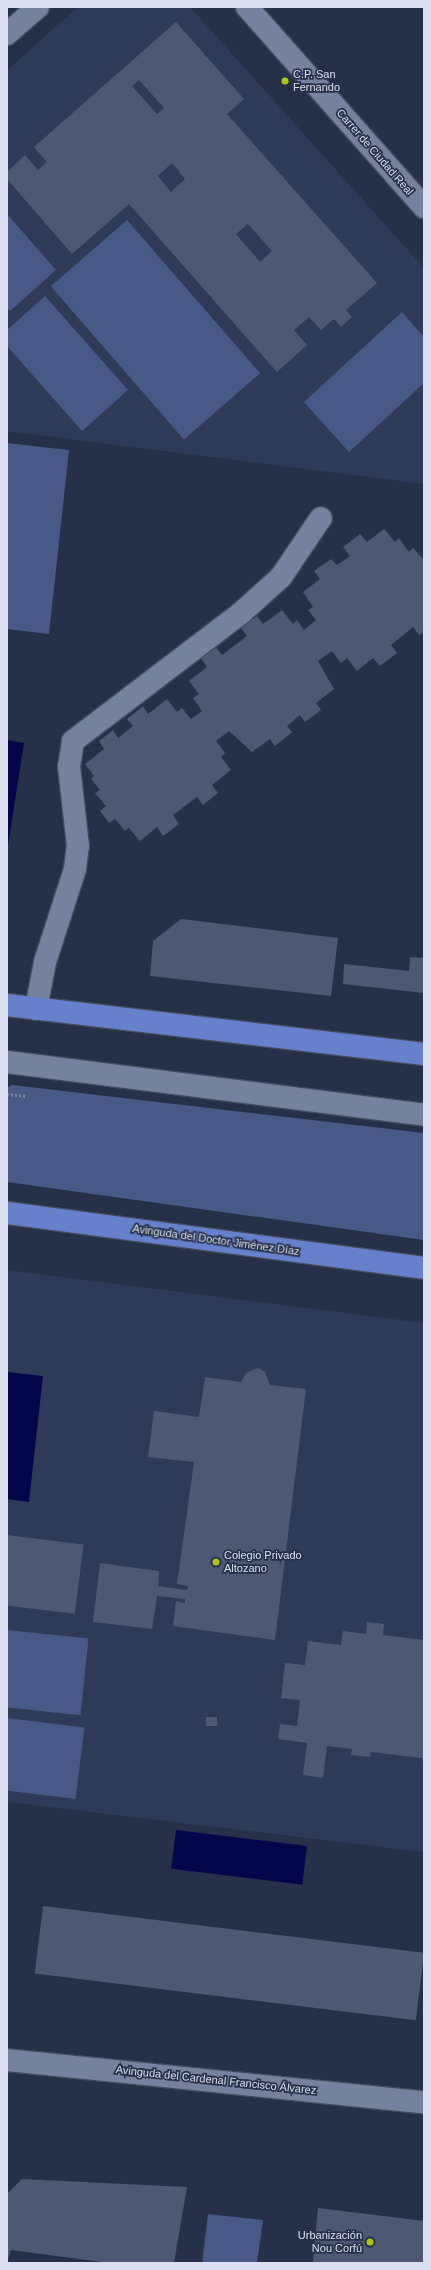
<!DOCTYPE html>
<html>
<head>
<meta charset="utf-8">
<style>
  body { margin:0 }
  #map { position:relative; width:431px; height:2270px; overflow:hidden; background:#273049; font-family:Helvetica,sans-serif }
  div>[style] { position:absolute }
  .built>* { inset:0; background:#2f3a59 }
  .green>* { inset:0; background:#485988; transform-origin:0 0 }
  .water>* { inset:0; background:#05054c; transform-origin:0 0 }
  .building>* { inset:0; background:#4e5873; transform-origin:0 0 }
  .path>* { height:2.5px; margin-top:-1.25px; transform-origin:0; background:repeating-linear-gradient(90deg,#7e869b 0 2px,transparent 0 4px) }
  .roads { filter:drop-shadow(1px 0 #454c60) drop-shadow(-1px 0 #454c60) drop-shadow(0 1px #454c60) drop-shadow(0 -1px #454c60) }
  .minor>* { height:22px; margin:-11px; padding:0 11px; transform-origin:11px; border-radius:11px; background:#75819d }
  .major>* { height:22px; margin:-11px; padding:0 11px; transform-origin:11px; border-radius:11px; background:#6780cc }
  .dots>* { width:11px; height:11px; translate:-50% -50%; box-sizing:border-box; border:2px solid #273049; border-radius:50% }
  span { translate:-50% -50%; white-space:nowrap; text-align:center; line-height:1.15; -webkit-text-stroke:3.5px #273049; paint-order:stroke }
  .poi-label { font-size:11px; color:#dae0f0 }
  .left { translate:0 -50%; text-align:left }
  .right { translate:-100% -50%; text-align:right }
  .street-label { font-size:11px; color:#dae0f0 }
  .frame { position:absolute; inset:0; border:8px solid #dae0f0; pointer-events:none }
</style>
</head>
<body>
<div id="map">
  <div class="built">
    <div style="clip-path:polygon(78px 7px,190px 7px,424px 268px,424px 484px,7px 431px,7px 70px)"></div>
    <div style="clip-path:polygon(7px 1270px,424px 1323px,424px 1852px,7px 1802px)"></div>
  </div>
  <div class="green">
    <div style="clip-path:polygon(7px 214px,56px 270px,10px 311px,7px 308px)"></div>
    <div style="left:127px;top:220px;width:203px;height:101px;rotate:49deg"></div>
    <div style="clip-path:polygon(45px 296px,128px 390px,82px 431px,7px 346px,7px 330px)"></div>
    <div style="clip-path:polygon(402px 312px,424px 337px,424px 383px,349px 452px,304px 402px)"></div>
    <div style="clip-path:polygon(7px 443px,69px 450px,49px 634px,7px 629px)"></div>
    <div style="clip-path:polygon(12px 1085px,424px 1133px,424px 1240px,7px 1182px,7px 1088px)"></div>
    <div style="left:7px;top:1630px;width:82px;height:77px;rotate:6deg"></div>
    <div style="left:7px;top:1718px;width:78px;height:72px;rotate:7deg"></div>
    <div style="clip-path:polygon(208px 2214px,263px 2220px,257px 2263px,202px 2263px)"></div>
  </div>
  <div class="water">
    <div style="clip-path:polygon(7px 740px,24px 743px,7px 852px)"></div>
    <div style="clip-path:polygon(7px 1372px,43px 1376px,29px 1502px,7px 1499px)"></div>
    <div style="left:176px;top:1830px;width:132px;height:39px;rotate:7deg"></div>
  </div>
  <div class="building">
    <div style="clip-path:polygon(evenodd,176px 22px,244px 99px,227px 114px,377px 283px,346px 310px,352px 317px,341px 327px,334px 319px,321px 330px,309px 317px,294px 330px,307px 345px,277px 372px,129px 204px,72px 254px,7px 179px,7px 172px,25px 155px,38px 170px,47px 162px,34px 147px,176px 22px,139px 80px,164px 108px,157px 114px,132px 86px,139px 80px,176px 22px,172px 163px,185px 179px,171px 192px,158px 176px,172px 163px,176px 22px,248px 224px,272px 251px,260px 262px,236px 234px,248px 224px)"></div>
    <div style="clip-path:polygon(384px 529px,395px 542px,399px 538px,409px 552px,413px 548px,424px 560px,424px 632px,419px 635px,413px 627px,391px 645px,397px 653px,380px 666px,373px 658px,357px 671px,347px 658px,341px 663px,332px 651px,318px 661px,334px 689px,316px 703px,321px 710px,305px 722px,300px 715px,287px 726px,292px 732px,275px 746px,270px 739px,252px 752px,229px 731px,216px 741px,225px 753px,221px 757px,231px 770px,212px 785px,218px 793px,203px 805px,197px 797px,173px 815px,179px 824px,163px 836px,157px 827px,140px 841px,129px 828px,125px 831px,115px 819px,109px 823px,100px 811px,106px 806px,95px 793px,100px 790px,91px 779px,94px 776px,85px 764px,104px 749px,99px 741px,113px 730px,118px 738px,133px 726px,127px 719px,143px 706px,148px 714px,167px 699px,177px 712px,182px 708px,191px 719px,202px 711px,193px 698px,199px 694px,189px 681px,207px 667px,201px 658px,216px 647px,222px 655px,247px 636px,241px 628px,257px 616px,263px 624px,282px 610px,293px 624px,297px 620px,304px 630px,316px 620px,308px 610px,313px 607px,303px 592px,320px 579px,314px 571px,331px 559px,337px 565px,350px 556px,343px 547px,360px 534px,367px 542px)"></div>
    <div style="clip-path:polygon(181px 919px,338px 938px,331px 996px,150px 976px,153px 941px)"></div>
    <div style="clip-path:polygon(410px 957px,424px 958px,424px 993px,343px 984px,344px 964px,409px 971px)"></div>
    <div style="clip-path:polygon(258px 1368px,265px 1372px,270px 1385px,306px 1389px,275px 1640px,173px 1626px,176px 1601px,185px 1603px,185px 1599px,157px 1596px,152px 1629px,93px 1622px,100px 1563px,159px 1571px,158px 1586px,187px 1590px,188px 1586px,177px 1584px,194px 1462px,148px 1457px,154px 1411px,199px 1417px,205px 1377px,241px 1382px,246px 1373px)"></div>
    <div style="left:7px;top:1535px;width:77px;height:70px;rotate:7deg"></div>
    <div style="clip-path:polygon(367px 1622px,384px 1624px,383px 1635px,424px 1640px,424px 1766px,422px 1758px,371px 1752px,370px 1757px,351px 1755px,352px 1749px,327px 1746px,323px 1778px,303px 1775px,307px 1743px,278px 1739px,280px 1724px,297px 1726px,300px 1700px,281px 1698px,285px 1663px,305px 1665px,308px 1641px,341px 1645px,343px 1631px,366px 1634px)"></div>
    <div style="left:206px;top:1717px;width:11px;height:9px"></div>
    <div style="left:43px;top:1906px;width:384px;height:68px;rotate:7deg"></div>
    <div style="clip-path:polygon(22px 2179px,187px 2187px,174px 2263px,110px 2263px,11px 2250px,7px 2263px,7px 2194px)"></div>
    <div style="clip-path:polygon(318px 2208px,424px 2221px,424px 2263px,313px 2263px)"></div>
  </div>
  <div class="path">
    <div style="left:7px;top:1094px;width:19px;rotate:6deg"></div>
  </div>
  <div class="roads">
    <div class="minor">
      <div style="left:247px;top:7px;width:267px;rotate:48.5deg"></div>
      <div style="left:7px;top:34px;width:41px;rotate:-41.1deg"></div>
      <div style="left:36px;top:1009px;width:48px;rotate:-79.2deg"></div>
      <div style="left:45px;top:962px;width:98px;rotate:-72.1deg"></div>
      <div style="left:75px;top:869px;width:23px;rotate:-83deg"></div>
      <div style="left:78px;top:846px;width:80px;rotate:-96.5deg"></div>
      <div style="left:69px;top:767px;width:26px;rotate:-81deg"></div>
      <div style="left:73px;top:741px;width:211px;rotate:-37.3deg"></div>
      <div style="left:241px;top:613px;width:54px;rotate:-42deg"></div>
      <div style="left:281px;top:577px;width:71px;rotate:-55.9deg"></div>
      <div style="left:7px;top:1062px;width:420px;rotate:7.2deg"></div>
      <div style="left:7px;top:2060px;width:419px;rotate:5.8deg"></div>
    </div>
    <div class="major">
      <div style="left:7px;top:1005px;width:420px;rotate:6.7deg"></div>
      <div style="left:7px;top:1213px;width:421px;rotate:7.5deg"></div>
    </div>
  </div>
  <div class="dots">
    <div style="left:285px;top:81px;background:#aec60c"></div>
    <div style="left:216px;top:1562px;background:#aec60c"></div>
    <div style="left:370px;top:2242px;background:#aec60c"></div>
  </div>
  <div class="poi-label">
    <span class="left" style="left:293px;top:81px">C.P. San<br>Fernando</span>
    <span class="left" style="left:224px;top:1562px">Colegio Privado<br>Altozano</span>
    <span class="right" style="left:362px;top:2242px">Urbanización<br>Nou Corfú</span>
  </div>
  <div class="street-label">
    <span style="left:375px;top:152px;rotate:49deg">Carrer de Ciudad Real</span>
    <span style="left:216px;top:1240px;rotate:8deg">Avinguda del Doctor Jiménez Díaz</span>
    <span style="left:216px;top:2080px;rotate:6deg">Avinguda del Cardenal Francisco Álvarez</span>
  </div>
  <div class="frame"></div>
</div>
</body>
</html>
